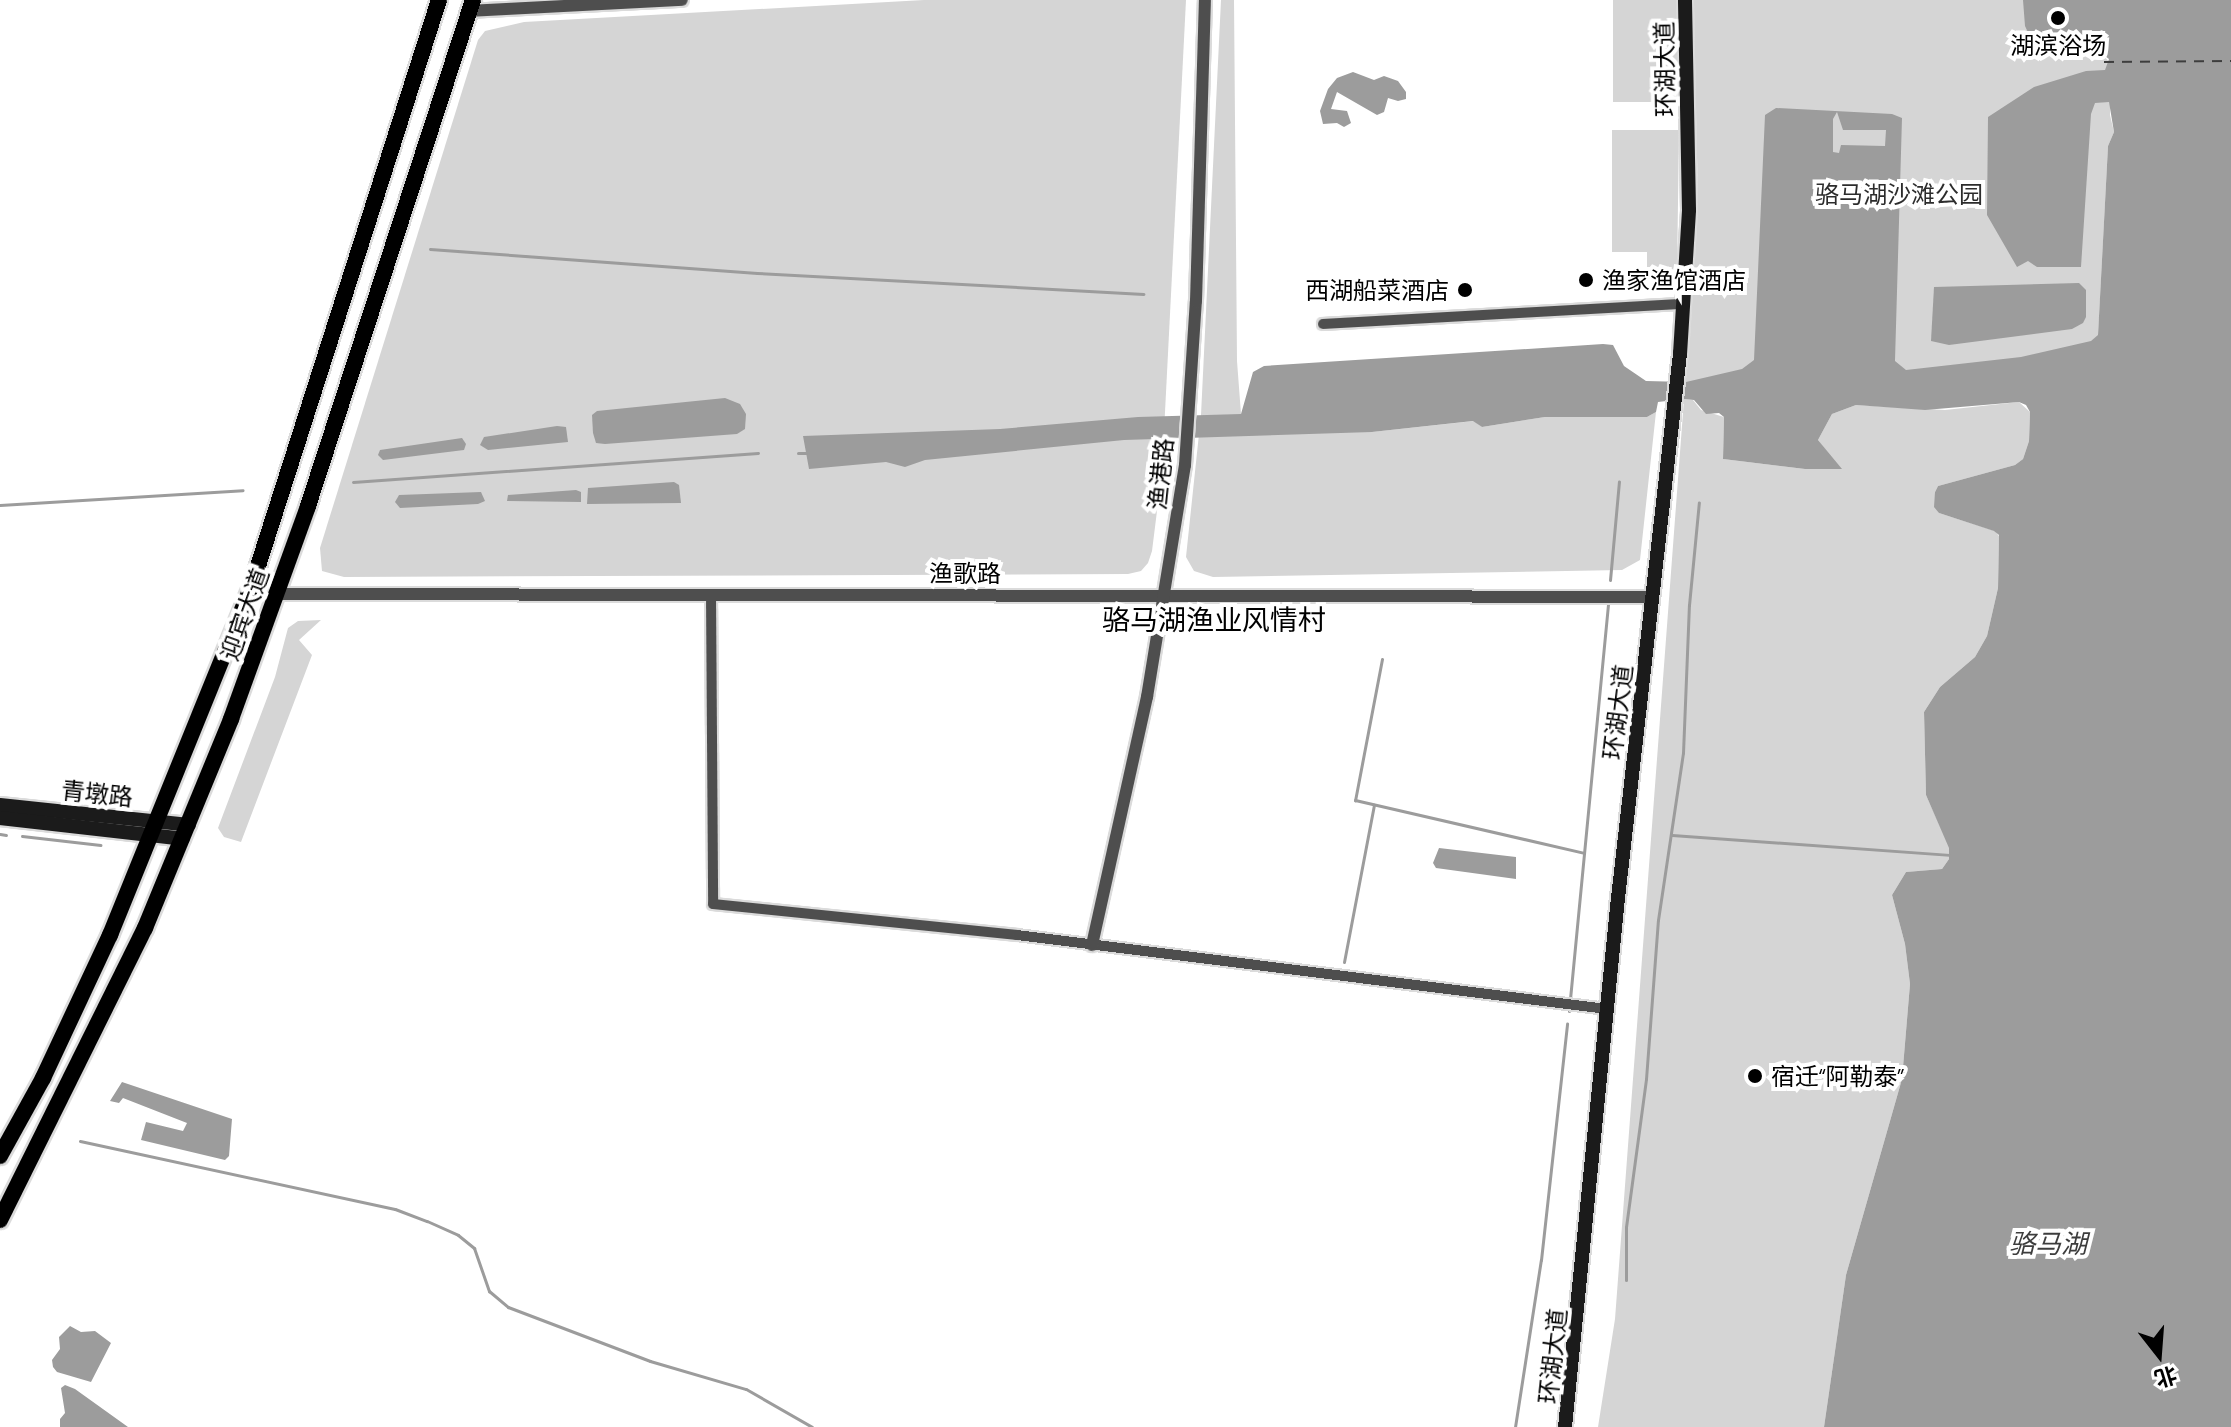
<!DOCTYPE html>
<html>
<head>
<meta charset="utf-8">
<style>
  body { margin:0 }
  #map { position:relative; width:2231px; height:1427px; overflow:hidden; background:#fff; font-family:Barlow,"Noto Sans SC",sans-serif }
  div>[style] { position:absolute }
  .green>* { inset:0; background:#d5d5d5; transform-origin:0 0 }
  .water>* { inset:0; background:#9c9c9c }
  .stream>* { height:3px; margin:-1.5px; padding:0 1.5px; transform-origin:1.5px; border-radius:1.5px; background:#9c9c9c }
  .ferry>* { height:2px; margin-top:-1px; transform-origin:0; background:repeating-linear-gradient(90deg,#3d3d3d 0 10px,transparent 0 18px) }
  .roads { filter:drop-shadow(2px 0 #dbdbdb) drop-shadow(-2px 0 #dbdbdb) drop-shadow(0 2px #dbdbdb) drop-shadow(0 -2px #dbdbdb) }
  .minor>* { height:10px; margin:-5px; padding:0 5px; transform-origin:5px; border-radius:5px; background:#4e4e4e }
  .tertiary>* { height:12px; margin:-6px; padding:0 6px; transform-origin:6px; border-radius:6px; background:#4e4e4e }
  .secondary>* { height:14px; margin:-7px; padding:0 7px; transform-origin:7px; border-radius:7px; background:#1b1b1b }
  .trunk>* { height:16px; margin:-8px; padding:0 8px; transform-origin:8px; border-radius:8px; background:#000 }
  .dots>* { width:22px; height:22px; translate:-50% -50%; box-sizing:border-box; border:4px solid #fff; border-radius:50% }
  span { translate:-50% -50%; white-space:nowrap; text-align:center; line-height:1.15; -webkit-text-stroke:8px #fff; paint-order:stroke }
  .poi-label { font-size:24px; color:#000 }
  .left { translate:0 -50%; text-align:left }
  .right { translate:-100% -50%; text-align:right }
  .street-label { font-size:24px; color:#000 }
  .park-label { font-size:24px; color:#2c2c2c }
  .water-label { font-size:26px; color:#3d3d3d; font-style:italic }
  .quarter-label { font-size:28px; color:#000 }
  .north { position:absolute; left:2119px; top:1315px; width:80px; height:80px; -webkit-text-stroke:6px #fff; paint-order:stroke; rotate:163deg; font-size:22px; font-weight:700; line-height:32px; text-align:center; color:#000 }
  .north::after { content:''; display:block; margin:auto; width:28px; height:36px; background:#000; clip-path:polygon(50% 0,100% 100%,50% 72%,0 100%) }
</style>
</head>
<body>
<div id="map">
  <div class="green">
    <div style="clip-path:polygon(924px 0,1186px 0,1162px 471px,1152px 551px,1148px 563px,1141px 571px,1128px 574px,344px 577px,322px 571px,320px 548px,478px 40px,485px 31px,524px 22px)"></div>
    <div style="clip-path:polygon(1221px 0,1234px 0,1237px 361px,1241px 414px,1325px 432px,1372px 432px,1474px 421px,1482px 427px,1545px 417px,1647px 417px,1656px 412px,1640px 560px,1622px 570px,1213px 577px,1194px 571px,1186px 557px,1201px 415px)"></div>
    <div style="left:1613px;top:0;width:64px;height:102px"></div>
    <div style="clip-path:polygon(1693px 0,2092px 0,2097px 48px,2110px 63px,2110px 115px,2114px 132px,2108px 146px,2098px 336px,2092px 355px,1940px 388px,1685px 382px,1698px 196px)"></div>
    <div style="clip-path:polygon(1612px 130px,1679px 130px,1677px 276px,1647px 276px,1647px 252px,1612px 252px)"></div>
    <div style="clip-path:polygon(1684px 399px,1693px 400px,1701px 410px,1724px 417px,1723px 459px,1805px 469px,1840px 469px,1818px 440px,1832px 414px,1856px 405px,1945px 410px,2019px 402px,2030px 412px,2029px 441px,2023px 459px,2015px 465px,1938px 486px,1935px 492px,1939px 513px,1995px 531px,1999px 536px,1998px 588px,1987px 636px,1975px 657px,1940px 687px,1924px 712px,1926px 795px,1950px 848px,1949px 859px,1942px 869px,1906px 872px,1892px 895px,1905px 944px,1910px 984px,1902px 1079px,1846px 1275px,1824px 1427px,1598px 1427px,1615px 1319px)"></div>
    <div style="clip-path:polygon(321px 620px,299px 640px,312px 655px,241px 842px,224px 837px,218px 828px,275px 677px,288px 628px,298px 621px)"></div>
  </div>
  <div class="water">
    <div style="clip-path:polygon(evenodd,2023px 0,2231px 0,2231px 1427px,1824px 1427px,1846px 1275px,1902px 1079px,1910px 984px,1905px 944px,1892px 895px,1906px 872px,1942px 869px,1949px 859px,1949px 848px,1926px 795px,1924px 712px,1940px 687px,1975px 657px,1987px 636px,1998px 588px,1999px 535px,1994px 531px,1939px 513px,1934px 507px,1935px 492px,1938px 486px,2015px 465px,2023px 459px,2029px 441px,2030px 412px,2026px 405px,2019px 402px,1925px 410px,1856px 405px,1832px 414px,1818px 440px,1842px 469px,1805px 469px,1723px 459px,1724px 417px,1719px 413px,1706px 414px,1694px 400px,1684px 399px,1658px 402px,1656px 412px,1647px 417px,1545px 417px,1482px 427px,1473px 421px,1372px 432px,1124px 440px,925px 460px,905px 467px,886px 462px,809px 469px,803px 436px,1000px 429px,1138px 417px,1241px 414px,1253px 372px,1264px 366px,1603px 344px,1613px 345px,1624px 366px,1646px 381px,1686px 382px,1742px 369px,1754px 360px,1765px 115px,1776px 108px,1892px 114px,1902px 118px,1895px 361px,1906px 370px,2021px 357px,2091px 341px,2098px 335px,2108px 146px,2114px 132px,2109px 102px,2095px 103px,2091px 114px,2081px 267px,2037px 267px,2028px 261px,2017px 267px,1987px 215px,1988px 117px,2034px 87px,2086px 71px,2105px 70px,2109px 59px,2090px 45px,2032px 41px,2025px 26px,2023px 0,1837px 112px,1843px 130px,1886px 130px,1885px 146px,1841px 145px,1839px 153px,1833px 152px,1833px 119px,1837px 112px)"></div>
    <div style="clip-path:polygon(1353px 72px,1374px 80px,1384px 76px,1398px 81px,1406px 92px,1406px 99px,1398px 101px,1388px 98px,1384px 112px,1377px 115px,1337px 92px,1331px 109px,1347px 111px,1351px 123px,1344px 127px,1337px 123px,1323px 124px,1320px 111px,1328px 89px,1337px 78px)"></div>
    <div style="clip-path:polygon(2079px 283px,2086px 290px,2086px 317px,2083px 323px,2072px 329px,1949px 345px,1931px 341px,1934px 287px)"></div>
    <div style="clip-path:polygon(725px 398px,740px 404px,746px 414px,745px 429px,737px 434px,605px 444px,596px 443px,593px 433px,592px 415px,597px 411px)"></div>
    <div style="clip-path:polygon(557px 426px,566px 427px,568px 442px,488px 450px,480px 445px,484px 437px)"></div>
    <div style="clip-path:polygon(462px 438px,466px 444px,464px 450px,383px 460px,378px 455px,380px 450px)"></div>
    <div style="clip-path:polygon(674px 482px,679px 485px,681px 503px,587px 504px,588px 488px)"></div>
    <div style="clip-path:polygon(576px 490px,581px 492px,581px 502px,507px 501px,508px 495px)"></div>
    <div style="clip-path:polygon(481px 492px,485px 501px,478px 504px,400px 508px,395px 502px,399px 495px)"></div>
    <div style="clip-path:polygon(1439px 848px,1516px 857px,1516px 879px,1436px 868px,1433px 863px)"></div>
    <div style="clip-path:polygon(122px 1082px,232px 1119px,229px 1156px,225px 1160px,141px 1140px,146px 1122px,183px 1131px,187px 1123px,123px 1098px,119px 1103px,110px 1101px)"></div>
    <div style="clip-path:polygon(70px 1326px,81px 1332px,95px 1331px,111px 1343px,91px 1382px,57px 1372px,53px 1367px,52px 1360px,60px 1349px,59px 1337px)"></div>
    <div style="clip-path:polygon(65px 1385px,75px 1389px,128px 1427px,60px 1427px,60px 1419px,65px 1413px,61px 1388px)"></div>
  </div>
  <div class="stream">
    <div style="left:430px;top:249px;width:328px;rotate:4.2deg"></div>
    <div style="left:757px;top:273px;width:387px;rotate:3.1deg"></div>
    <div style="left:798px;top:453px;width:8px"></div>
    <div style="left:353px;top:482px;width:406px;rotate:-4.1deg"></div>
    <div style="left:0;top:505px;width:243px;rotate:-3.5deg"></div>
    <div style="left:1610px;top:580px;width:99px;rotate:-84.8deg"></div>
    <div style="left:1382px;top:659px;width:144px;rotate:100.8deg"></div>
    <div style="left:1355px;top:800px;width:235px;rotate:13deg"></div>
    <div style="left:0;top:834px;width:6px;rotate:9deg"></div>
    <div style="left:1672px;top:835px;width:278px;rotate:4.1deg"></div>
    <div style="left:22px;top:836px;width:79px;rotate:6.6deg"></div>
    <div style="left:1344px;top:962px;width:160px;rotate:-79.2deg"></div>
    <div style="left:1570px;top:999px;width:400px;rotate:-84.5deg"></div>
    <div style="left:1569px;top:1011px;width:1px;rotate:-90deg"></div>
    <div style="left:80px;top:1141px;width:322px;rotate:12.2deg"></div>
    <div style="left:395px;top:1209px;width:34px;rotate:21deg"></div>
    <div style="left:427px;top:1221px;width:34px;rotate:24deg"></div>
    <div style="left:458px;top:1235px;width:21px;rotate:39deg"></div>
    <div style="left:474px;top:1248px;width:46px;rotate:70.8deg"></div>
    <div style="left:489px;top:1291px;width:25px;rotate:40deg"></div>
    <div style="left:508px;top:1307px;width:152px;rotate:20.8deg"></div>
    <div style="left:650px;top:1361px;width:100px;rotate:16.3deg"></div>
    <div style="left:746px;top:1389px;width:76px;rotate:29.9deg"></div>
    <div style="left:1626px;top:1280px;width:53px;rotate:-90deg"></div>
    <div style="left:1626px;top:1227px;width:149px;rotate:-82.3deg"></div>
    <div style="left:1646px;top:1079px;width:159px;rotate:-85.7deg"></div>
    <div style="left:1658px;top:920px;width:169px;rotate:-81.5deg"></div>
    <div style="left:1683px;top:753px;width:148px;rotate:-87.7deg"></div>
    <div style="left:1689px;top:605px;width:103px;rotate:-84.5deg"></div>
    <div style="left:1515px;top:1427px;width:169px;rotate:-81.2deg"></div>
    <div style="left:1541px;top:1260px;width:238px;rotate:-83.7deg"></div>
  </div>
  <div class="ferry">
    <div style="left:2104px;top:62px;width:127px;rotate:-0.5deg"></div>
  </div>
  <div class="roads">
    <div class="minor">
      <div style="left:1323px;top:324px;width:361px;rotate:-3.2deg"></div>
      <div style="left:711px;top:595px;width:309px;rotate:89.6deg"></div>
      <div style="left:713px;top:904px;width:306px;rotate:5.8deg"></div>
      <div style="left:1017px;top:935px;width:595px;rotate:7.15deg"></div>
    </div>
    <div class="tertiary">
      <div style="left:469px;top:11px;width:213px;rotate:-3deg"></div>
      <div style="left:277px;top:594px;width:1376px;rotate:0.12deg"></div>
      <div style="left:1092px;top:945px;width:254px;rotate:-77.5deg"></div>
      <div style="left:1147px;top:697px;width:235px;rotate:-80.7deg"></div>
      <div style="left:1185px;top:465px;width:164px;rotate:-86.2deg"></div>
      <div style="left:1196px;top:301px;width:301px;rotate:-88.3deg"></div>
    </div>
    <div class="secondary">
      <div style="left:0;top:805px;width:190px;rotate:6deg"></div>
      <div style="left:0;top:818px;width:184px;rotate:6.5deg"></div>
      <div style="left:1565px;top:1427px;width:532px;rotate:-84.28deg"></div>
      <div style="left:1618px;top:898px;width:548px;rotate:-83.5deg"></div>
      <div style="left:1680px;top:354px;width:144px;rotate:-86.4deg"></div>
      <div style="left:1689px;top:210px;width:210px;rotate:-91.1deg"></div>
    </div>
    <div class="trunk">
      <div style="left:0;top:1156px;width:89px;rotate:-61.1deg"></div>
      <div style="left:43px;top:1078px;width:158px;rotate:-64.9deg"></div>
      <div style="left:110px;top:935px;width:371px;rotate:-67.9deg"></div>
      <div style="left:250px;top:591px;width:620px;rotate:-72.27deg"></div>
      <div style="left:0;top:1220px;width:326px;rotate:-63.6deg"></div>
      <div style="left:145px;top:928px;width:226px;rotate:-67.6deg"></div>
      <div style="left:231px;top:719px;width:226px;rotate:-70.1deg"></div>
      <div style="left:308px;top:506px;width:532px;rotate:-71.94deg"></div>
    </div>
  </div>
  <div class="dots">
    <div style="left:2058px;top:18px;background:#000"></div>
    <div style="left:1586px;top:280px;background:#000"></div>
    <div style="left:1465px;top:290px;background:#000"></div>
    <div style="left:1755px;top:1076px;background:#000"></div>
  </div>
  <div class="poi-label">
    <span style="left:2058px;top:45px">湖滨浴场</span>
    <span class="left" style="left:1602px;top:280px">渔家渔馆酒店</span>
    <span class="right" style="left:1449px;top:290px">西湖船菜酒店</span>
    <span class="left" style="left:1771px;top:1076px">宿迁“阿勒泰”</span>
  </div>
  <div class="street-label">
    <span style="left:1664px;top:69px;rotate:-91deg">环湖大道</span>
    <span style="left:1160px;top:474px;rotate:-84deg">渔港路</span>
    <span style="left:965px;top:573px">渔歌路</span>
    <span style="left:244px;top:614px;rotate:-70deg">迎宾大道</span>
    <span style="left:1617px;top:712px;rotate:-83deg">环湖大道</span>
    <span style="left:97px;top:793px;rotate:6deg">青墩路</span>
    <span style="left:1552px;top:1356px;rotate:-84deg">环湖大道</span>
  </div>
  <div class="park-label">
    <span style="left:1899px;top:194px">骆马湖沙滩公园</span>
  </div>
  <div class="water-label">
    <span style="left:2048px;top:1243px">骆马湖</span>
  </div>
  <div class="quarter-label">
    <span style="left:1214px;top:619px">骆马湖渔业风情村</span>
  </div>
  <div class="north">北</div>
</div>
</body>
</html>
